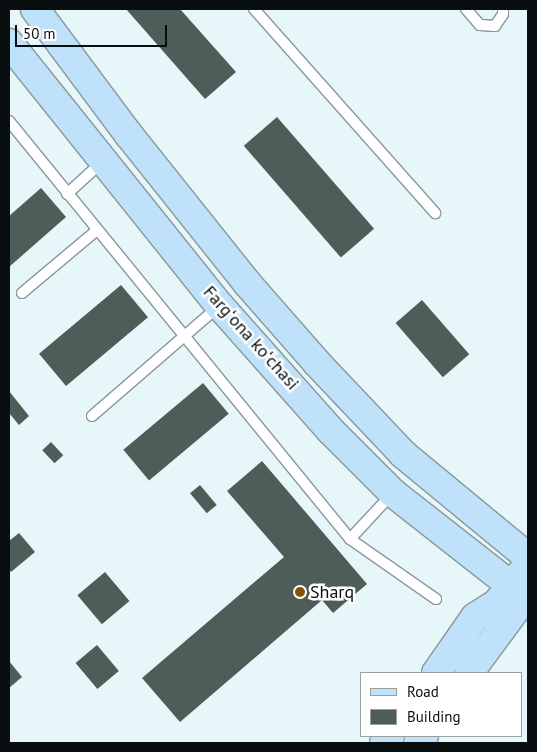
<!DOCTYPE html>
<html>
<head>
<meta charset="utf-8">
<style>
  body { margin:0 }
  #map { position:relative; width:537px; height:752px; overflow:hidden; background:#e6f6f9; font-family:"PT Sans",sans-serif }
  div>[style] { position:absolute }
  .building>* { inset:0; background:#4f5d59; transform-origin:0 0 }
  .roads { filter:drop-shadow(1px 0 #89989b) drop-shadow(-1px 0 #89989b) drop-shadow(0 1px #89989b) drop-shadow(0 -1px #89989b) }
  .lane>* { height:10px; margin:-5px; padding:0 5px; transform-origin:5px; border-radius:5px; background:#fff }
  .primary>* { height:28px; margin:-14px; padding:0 14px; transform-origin:14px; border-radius:14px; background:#bfe2fa }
  .dots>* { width:14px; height:14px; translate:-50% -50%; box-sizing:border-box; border:2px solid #fff; border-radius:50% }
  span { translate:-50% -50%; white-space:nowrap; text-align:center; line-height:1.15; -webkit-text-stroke:5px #fff; paint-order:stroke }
  .street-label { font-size:18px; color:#090f10 }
  .poi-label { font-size:18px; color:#090f10 }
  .left { translate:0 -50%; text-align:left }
  .frame { position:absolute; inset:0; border:10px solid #090f10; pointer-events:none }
  .legend { position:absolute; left:360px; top:672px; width:162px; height:65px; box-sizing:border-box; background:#fff; border:1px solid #9d9f9f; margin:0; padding:6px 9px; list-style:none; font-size:15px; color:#090f10 }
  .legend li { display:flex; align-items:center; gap:10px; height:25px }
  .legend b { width:25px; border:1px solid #9d9f9f }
  .scale { position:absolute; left:15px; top:25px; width:152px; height:22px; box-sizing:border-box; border:2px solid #090f10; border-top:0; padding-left:6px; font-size:15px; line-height:18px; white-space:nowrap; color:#090f10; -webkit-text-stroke:4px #fff; paint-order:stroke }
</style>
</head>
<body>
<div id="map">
  <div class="building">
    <div style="clip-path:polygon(126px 9px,180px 9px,236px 72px,205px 99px)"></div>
    <div style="left:277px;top:117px;width:148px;height:44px;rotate:49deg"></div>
    <div style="clip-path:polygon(41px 188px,66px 217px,9px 267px,9px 216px)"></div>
    <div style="left:121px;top:285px;width:42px;height:107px;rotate:50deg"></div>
    <div style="left:422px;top:300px;width:72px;height:35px;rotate:49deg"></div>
    <div style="left:203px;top:383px;width:40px;height:104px;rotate:50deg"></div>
    <div style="clip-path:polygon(9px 391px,29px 416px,19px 425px,9px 413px)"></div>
    <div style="left:51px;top:442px;width:18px;height:12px;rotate:47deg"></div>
    <div style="clip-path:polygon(262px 461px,367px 584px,333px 613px,322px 600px,180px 722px,142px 678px,284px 557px,227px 491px)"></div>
    <div style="left:200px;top:485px;width:26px;height:13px;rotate:50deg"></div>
    <div style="clip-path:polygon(19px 533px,35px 552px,11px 572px,9px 569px,9px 541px)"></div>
    <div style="left:105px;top:572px;width:38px;height:36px;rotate:50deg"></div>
    <div style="left:97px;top:645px;width:34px;height:28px;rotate:50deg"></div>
    <div style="clip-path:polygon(9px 661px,22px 677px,9px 688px)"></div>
  </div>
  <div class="roads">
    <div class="lane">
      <div style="left:254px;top:9px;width:273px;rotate:48.4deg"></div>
      <div style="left:466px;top:9px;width:21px;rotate:49deg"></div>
      <div style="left:480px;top:25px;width:15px;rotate:4deg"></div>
      <div style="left:495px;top:26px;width:14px;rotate:-56deg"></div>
      <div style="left:503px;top:14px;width:5px;rotate:-90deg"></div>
      <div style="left:9px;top:121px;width:539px;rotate:50.79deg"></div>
      <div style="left:350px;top:539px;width:105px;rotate:34.9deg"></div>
      <div style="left:67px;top:194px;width:47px;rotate:-42.4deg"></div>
      <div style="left:22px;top:293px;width:98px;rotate:-40deg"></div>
      <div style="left:92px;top:416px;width:167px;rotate:-40.9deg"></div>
      <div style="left:350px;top:539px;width:62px;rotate:-47deg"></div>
    </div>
    <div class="primary">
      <div style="left:35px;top:9px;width:157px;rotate:53.3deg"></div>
      <div style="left:129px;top:135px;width:189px;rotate:51.4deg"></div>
      <div style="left:247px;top:283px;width:106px;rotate:48.8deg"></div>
      <div style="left:317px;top:363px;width:125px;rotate:46.6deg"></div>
      <div style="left:403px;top:454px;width:162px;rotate:39.5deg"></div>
      <div style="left:9px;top:43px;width:337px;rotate:51.3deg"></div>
      <div style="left:220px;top:306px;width:166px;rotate:48.4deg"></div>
      <div style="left:330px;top:430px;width:89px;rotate:45deg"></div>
      <div style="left:393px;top:493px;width:172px;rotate:38.1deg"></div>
      <div style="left:436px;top:673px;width:68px;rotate:-55.1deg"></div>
      <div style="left:475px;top:617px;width:26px;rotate:-32deg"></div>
      <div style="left:497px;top:603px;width:38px;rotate:-51deg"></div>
      <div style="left:469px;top:673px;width:99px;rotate:-53.6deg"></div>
      <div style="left:384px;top:743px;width:9px;rotate:-49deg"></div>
      <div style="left:418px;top:743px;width:9px;rotate:-49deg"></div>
    </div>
  </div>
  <div class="dots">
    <div style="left:300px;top:592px;background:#885001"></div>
  </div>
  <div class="street-label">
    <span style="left:251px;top:338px;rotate:48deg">Fargʻona koʻchasi</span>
  </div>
  <div class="poi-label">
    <span class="left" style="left:310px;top:592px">Sharq</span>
  </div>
  <div class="frame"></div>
  <ul class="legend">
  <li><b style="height:6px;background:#bfe2fa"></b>Road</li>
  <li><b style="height:14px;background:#4f5d59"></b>Building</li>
  </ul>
  <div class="scale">50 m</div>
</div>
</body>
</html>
